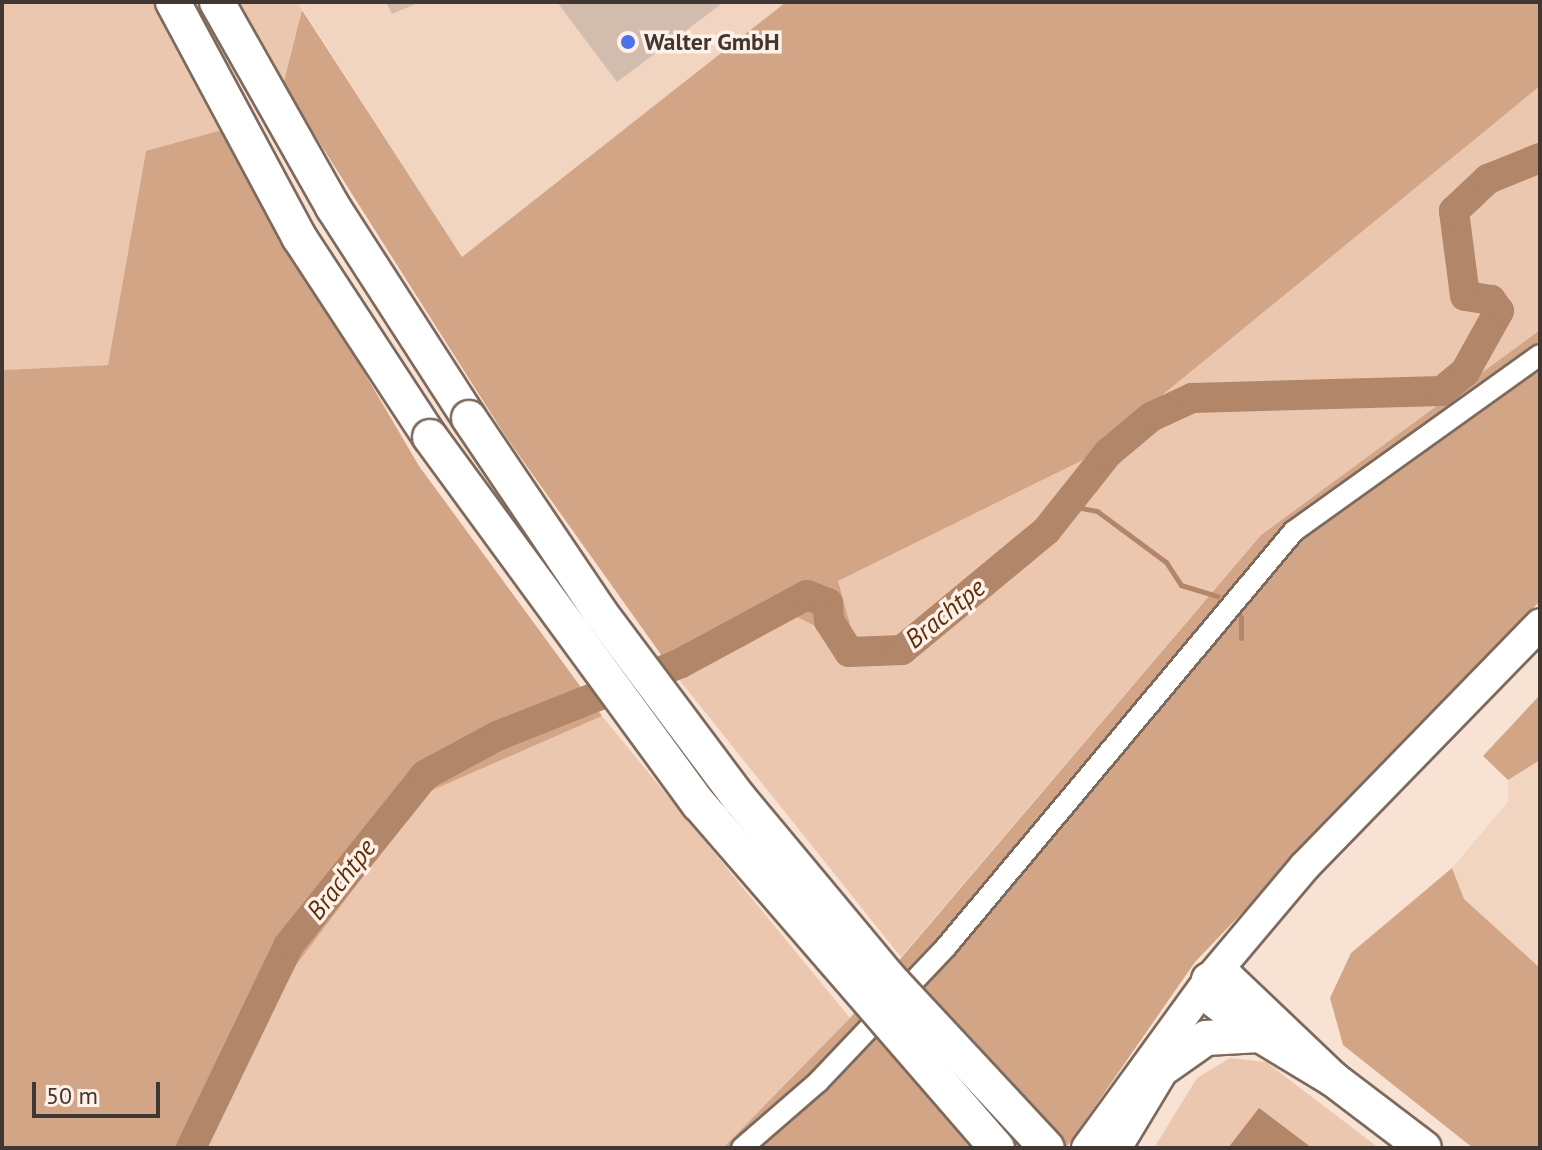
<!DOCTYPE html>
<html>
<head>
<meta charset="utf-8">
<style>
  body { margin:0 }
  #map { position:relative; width:1542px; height:1150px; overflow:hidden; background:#f8e2d3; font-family:"PT Sans",sans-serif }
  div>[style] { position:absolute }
  .built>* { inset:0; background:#f1d5c1 }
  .green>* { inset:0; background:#ecc7af }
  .forest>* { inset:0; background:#d2a586 }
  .water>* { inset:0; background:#b28668 }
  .stream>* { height:5px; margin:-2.5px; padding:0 2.5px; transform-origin:2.5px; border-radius:2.5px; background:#b28668 }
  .river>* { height:30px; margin:-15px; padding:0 15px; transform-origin:15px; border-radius:15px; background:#b28668 }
  .building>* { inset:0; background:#d2bcae }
  .roads { filter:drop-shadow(2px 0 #7d6a5d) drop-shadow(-2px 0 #7d6a5d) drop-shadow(0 2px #7d6a5d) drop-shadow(0 -2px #7d6a5d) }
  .street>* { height:20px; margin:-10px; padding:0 10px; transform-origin:10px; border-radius:10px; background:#fff }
  .primary>* { height:30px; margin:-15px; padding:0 15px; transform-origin:15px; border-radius:15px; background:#fff }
  .highway>* { height:34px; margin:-17px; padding:0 17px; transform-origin:17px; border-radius:17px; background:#fff }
  .bridges { filter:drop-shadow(2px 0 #7d6a5d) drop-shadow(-2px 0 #7d6a5d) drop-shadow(0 2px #7d6a5d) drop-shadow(0 -2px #7d6a5d) }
  .highway-bridge>* { height:34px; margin:-17px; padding:0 17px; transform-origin:17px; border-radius:17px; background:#fff }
  .dots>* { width:22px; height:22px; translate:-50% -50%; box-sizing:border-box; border:4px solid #fff1e8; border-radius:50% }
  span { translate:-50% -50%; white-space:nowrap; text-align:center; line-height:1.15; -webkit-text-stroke:7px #fff1e8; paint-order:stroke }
  .poi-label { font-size:24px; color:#403732; font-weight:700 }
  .left { translate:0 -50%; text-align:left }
  .water-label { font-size:26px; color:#5c300c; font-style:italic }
  .frame { position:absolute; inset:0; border:4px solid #403732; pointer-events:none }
  .scale { position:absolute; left:32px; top:1082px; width:128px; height:36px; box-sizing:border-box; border:4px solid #403732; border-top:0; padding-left:10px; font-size:24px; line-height:28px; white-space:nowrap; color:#403732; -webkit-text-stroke:6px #fff1e8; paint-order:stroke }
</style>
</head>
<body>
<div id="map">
  <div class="built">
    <div style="clip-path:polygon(298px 2px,786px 2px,462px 257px)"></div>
    <div style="clip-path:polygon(1540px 760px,1540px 968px,1464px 899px,1452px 868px,1508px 802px,1508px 780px)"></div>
  </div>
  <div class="green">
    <div style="clip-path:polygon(2px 2px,156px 2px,222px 130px,146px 152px,108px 365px,2px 370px)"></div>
    <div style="clip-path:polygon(240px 2px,298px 2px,302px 10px,283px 85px)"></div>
    <div style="clip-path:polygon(1540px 86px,1540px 330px,1261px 535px,901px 957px,677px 677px,798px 616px,855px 645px,837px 581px,1083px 460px)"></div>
    <div style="clip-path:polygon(602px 716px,850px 1018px,723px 1148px,198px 1148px,297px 964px,426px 793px)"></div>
    <div style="clip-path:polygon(1230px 1058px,1266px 1062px,1379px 1148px,1154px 1148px,1197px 1078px)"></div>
  </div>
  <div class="forest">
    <div style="clip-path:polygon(786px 2px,1540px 2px,1540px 86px,1083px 460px,838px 581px,856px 646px,797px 617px,677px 677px,506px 437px,283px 85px,302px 10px,462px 257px)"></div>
    <div style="clip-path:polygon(222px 130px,419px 466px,602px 716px,426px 793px,297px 964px,198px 1148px,2px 1148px,2px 370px,108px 365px,146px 151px)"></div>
    <div style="clip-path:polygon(1540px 330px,1540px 601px,1195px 962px,1066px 1148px,723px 1148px,850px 1018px,1261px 535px)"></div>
    <div style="clip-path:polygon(1540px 695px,1540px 760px,1508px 780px,1483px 756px)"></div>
    <div style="clip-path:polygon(1452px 868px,1464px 899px,1540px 968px,1540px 1148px,1473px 1148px,1343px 1045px,1330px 998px,1351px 953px)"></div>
  </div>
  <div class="water">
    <div style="clip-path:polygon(1259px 1108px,1312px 1148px,1228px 1148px)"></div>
  </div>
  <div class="stream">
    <div style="left:1066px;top:505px;width:32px;rotate:11deg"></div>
    <div style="left:1097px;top:511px;width:86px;rotate:36.5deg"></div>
    <div style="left:1166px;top:562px;width:27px;rotate:57deg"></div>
    <div style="left:1181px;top:585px;width:38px;rotate:17deg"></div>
    <div style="left:1241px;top:638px;width:21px;rotate:-90deg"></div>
  </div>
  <div class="river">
    <div style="left:191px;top:1148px;width:224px;rotate:-64.3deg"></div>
    <div style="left:288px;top:946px;width:219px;rotate:-51.3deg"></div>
    <div style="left:425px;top:775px;width:82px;rotate:-28.4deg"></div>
    <div style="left:497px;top:736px;width:198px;rotate:-21.6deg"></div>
    <div style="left:681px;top:663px;width:143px;rotate:-28.4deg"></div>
    <div style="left:807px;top:595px;width:22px;rotate:21deg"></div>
    <div style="left:828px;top:603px;width:18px;rotate:87deg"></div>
    <div style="left:829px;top:621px;width:37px;rotate:57deg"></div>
    <div style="left:849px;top:652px;width:53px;rotate:-2.2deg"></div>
    <div style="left:902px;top:650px;width:187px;rotate:-39.6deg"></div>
    <div style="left:1046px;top:531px;width:100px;rotate:-51.5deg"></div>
    <div style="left:1108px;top:453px;width:56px;rotate:-39.9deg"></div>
    <div style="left:1151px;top:417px;width:45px;rotate:-24.9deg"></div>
    <div style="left:1192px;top:398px;width:250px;rotate:-1.6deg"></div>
    <div style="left:1442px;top:391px;width:30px;rotate:-40deg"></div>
    <div style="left:1465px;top:372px;width:70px;rotate:-60.9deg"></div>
    <div style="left:1499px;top:311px;width:14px;rotate:-126deg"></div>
    <div style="left:1491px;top:300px;width:26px;rotate:-171deg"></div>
    <div style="left:1465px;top:296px;width:86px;rotate:-97.4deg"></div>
    <div style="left:1454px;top:211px;width:47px;rotate:-43.3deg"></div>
    <div style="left:1488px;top:179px;width:56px;rotate:-22deg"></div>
  </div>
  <div class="building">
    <div style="clip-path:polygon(386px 2px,420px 2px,392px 14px)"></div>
    <div style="clip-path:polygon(557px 2px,724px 2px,617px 82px)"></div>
  </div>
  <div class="roads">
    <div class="street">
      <div style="left:742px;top:1148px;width:101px;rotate:-41deg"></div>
      <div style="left:818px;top:1082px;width:186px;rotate:-46.5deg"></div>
      <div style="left:946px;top:947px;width:542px;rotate:-50.09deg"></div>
      <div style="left:1294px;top:531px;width:302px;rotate:-35.6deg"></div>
    </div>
    <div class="primary">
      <div style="left:1087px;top:1148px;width:208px;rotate:-54deg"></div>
      <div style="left:1209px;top:980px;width:149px;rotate:-49.9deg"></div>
      <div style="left:1305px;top:866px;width:337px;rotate:-45.8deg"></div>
      <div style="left:1116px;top:1148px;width:91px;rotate:-58.9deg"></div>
    </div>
    <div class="highway">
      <div style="left:173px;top:2px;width:267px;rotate:61.8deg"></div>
      <div style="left:299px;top:237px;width:239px;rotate:56.8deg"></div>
      <div style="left:217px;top:2px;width:236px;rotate:60.5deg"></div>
      <div style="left:333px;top:207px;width:251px;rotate:57.2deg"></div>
      <div style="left:1166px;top:1066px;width:49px;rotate:-35deg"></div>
      <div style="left:1206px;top:1038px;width:54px;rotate:-3.2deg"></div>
      <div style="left:1333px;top:1079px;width:145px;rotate:-136.4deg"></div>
      <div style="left:1228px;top:979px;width:19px;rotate:177deg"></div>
      <div style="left:1209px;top:980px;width:19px;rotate:78deg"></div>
      <div style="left:1213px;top:999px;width:59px;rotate:37.5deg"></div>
      <div style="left:1260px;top:1035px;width:85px;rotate:31.1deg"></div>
      <div style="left:1333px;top:1079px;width:114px;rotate:37.2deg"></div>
    </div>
  </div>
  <div class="bridges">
    <div class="highway-bridge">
      <div style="left:469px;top:418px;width:233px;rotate:56deg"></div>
      <div style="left:599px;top:611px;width:234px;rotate:53.2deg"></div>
      <div style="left:739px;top:798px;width:233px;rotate:50.2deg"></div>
      <div style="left:888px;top:977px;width:233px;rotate:47.1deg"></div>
      <div style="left:430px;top:437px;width:455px;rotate:53.8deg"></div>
      <div style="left:699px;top:804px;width:455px;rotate:49.1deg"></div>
    </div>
  </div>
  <div class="dots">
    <div style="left:628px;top:42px;background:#4a74e7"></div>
  </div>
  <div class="poi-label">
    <span class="left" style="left:644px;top:42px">Walter GmbH</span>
  </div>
  <div class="water-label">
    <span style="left:945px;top:613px;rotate:-39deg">Brachtpe</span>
    <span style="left:341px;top:879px;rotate:-52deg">Brachtpe</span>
  </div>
  <div class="frame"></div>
  <div class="scale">50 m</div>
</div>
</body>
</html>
